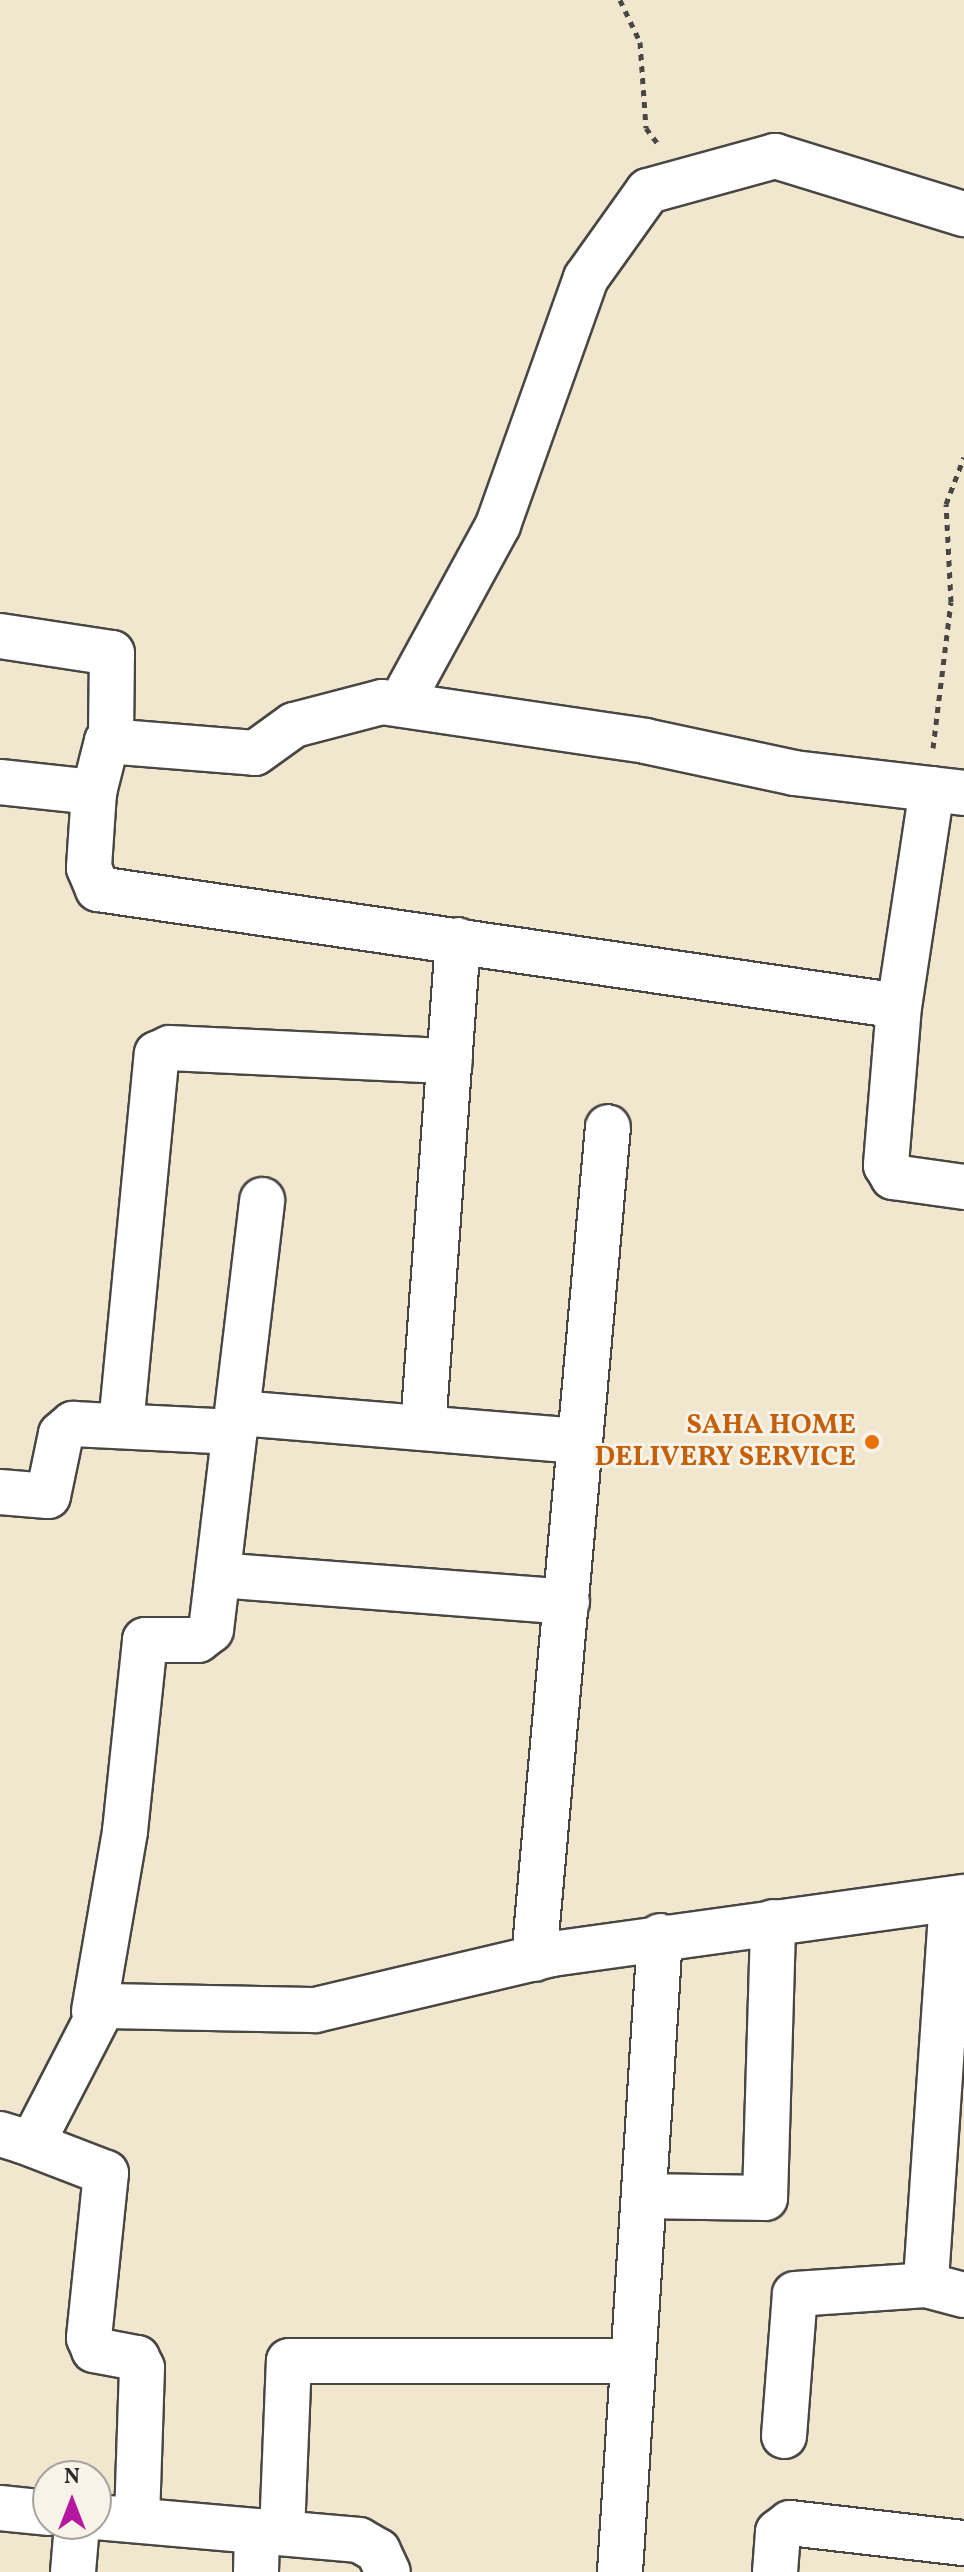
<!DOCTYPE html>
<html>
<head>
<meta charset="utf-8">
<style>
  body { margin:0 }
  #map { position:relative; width:964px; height:2572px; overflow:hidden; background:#f1e6ce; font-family:Vollkorn,serif }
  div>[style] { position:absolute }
  .path>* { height:5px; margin-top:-2.5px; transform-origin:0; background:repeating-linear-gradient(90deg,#494743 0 6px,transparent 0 12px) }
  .roads { filter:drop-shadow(2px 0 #494743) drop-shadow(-2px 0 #494743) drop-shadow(0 2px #494743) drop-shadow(0 -2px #494743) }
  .minor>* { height:44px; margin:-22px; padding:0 22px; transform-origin:22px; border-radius:22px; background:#fff }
  .dots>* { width:22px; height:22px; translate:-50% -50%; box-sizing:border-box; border:4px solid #f7f3e8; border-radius:50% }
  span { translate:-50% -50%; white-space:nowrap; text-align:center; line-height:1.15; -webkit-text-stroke:6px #f7f3e8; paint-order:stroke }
  .food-label { font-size:28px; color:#c56008; font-weight:700 }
  .right { translate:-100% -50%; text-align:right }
  .north { position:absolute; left:32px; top:2460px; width:80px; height:80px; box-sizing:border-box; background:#f7f3e8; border:2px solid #a5a39c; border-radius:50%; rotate:0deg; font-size:22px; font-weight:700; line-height:32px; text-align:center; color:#2b2b2b }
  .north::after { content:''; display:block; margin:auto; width:28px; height:36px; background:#b5179e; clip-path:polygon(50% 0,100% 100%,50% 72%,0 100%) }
</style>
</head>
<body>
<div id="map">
  <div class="path">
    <div style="left:620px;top:0;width:47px;rotate:64.5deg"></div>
    <div style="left:640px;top:42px;width:86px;rotate:86deg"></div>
    <div style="left:646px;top:128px;width:21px;rotate:53deg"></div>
    <div style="left:933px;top:748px;width:147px;rotate:-83deg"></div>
    <div style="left:951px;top:602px;width:98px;rotate:-92.9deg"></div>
    <div style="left:946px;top:504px;width:50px;rotate:-69deg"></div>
  </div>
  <div class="roads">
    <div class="minor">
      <div style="left:0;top:636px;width:113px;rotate:8.6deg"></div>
      <div style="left:112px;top:653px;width:88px;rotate:90.7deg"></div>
      <div style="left:401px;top:703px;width:203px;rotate:-61.4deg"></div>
      <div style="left:498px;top:525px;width:262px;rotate:-70.4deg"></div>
      <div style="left:586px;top:278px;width:107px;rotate:-54.5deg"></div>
      <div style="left:648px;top:191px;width:132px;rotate:-15.4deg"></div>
      <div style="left:775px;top:156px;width:198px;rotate:17.1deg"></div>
      <div style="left:0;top:782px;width:95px;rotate:6.1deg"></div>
      <div style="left:94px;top:792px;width:53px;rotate:-75.7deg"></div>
      <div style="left:107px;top:741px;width:148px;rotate:4.6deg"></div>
      <div style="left:255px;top:753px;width:48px;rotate:-35.7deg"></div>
      <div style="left:294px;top:725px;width:91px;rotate:-14.6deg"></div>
      <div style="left:382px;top:702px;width:266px;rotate:8.4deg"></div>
      <div style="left:645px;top:741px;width:152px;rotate:12.1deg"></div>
      <div style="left:794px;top:773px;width:171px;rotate:6.7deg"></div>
      <div style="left:932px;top:789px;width:219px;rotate:98.6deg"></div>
      <div style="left:899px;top:1006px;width:160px;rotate:94.7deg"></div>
      <div style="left:886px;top:1165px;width:14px;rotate:60deg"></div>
      <div style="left:893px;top:1177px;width:72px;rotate:8deg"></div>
      <div style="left:94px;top:792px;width:76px;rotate:93.8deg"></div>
      <div style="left:89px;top:868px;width:23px;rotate:67deg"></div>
      <div style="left:98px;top:889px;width:809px;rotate:8.31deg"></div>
      <div style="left:238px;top:1413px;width:341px;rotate:4.7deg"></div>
      <div style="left:121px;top:1425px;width:373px;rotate:-84.5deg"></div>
      <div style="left:157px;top:1054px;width:14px;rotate:-25deg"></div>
      <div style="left:170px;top:1048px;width:280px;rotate:2.7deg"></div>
      <div style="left:423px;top:1428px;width:489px;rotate:-85.9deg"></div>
      <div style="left:0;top:1492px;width:48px;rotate:4.8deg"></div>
      <div style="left:48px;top:1496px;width:63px;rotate:-78.2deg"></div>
      <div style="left:61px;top:1434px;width:16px;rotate:-40deg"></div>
      <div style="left:73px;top:1424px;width:162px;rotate:2.8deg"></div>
      <div style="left:218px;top:1575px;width:350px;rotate:4.4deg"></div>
      <div style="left:952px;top:1899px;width:387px;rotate:93.9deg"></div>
      <div style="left:926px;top:2285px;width:39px;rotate:15deg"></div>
      <div style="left:534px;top:1959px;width:835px;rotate:-84.92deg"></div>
      <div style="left:94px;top:2011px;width:183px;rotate:-80.2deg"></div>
      <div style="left:125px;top:1831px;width:192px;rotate:-84deg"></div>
      <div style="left:145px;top:1640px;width:53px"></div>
      <div style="left:198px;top:1640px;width:16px;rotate:-38deg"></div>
      <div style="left:211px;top:1630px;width:433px;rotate:-83.2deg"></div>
      <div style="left:0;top:2134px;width:24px;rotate:17deg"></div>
      <div style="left:23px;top:2141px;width:16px;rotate:-27deg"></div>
      <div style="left:37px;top:2134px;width:144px;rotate:-62.7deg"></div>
      <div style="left:103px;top:2006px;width:212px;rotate:1.1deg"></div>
      <div style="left:315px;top:2010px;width:244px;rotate:-13.3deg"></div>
      <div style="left:552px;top:1954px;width:416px;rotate:-7.9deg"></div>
      <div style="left:23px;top:2141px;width:89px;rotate:21.1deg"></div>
      <div style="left:106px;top:2173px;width:166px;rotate:95.9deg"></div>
      <div style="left:89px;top:2338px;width:13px;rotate:67deg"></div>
      <div style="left:94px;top:2350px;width:44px;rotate:10.5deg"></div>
      <div style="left:137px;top:2358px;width:11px;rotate:63deg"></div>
      <div style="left:142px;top:2368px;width:151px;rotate:91.9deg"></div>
      <div style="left:644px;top:2196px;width:121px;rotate:0.9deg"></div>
      <div style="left:765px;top:2198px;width:276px;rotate:-88.3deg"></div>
      <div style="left:784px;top:2436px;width:142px;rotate:-85.6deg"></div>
      <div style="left:795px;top:2294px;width:131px;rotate:-3.9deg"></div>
      <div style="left:0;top:2508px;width:48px;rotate:5.9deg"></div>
      <div style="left:96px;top:2517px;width:264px;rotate:5deg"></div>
      <div style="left:359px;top:2540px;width:22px;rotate:30deg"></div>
      <div style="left:378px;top:2551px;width:23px;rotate:65deg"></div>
      <div style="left:282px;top:2533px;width:172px;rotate:-87.7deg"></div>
      <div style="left:289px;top:2361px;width:344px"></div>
      <div style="left:73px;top:2572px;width:48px;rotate:-85.2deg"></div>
      <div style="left:256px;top:2572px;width:41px;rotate:-88.6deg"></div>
      <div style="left:620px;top:2572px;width:637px;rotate:-86.4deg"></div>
      <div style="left:775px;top:2572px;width:40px;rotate:-85.7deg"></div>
      <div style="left:778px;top:2532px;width:15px;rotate:-37deg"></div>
      <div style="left:790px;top:2523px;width:175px;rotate:6.6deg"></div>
    </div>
  </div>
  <div class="dots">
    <div style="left:872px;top:1442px;background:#e8710a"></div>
  </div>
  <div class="food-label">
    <span class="right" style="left:856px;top:1442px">SAHA HOME<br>DELIVERY SERVICE</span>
  </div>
  <div class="north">N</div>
</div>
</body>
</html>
